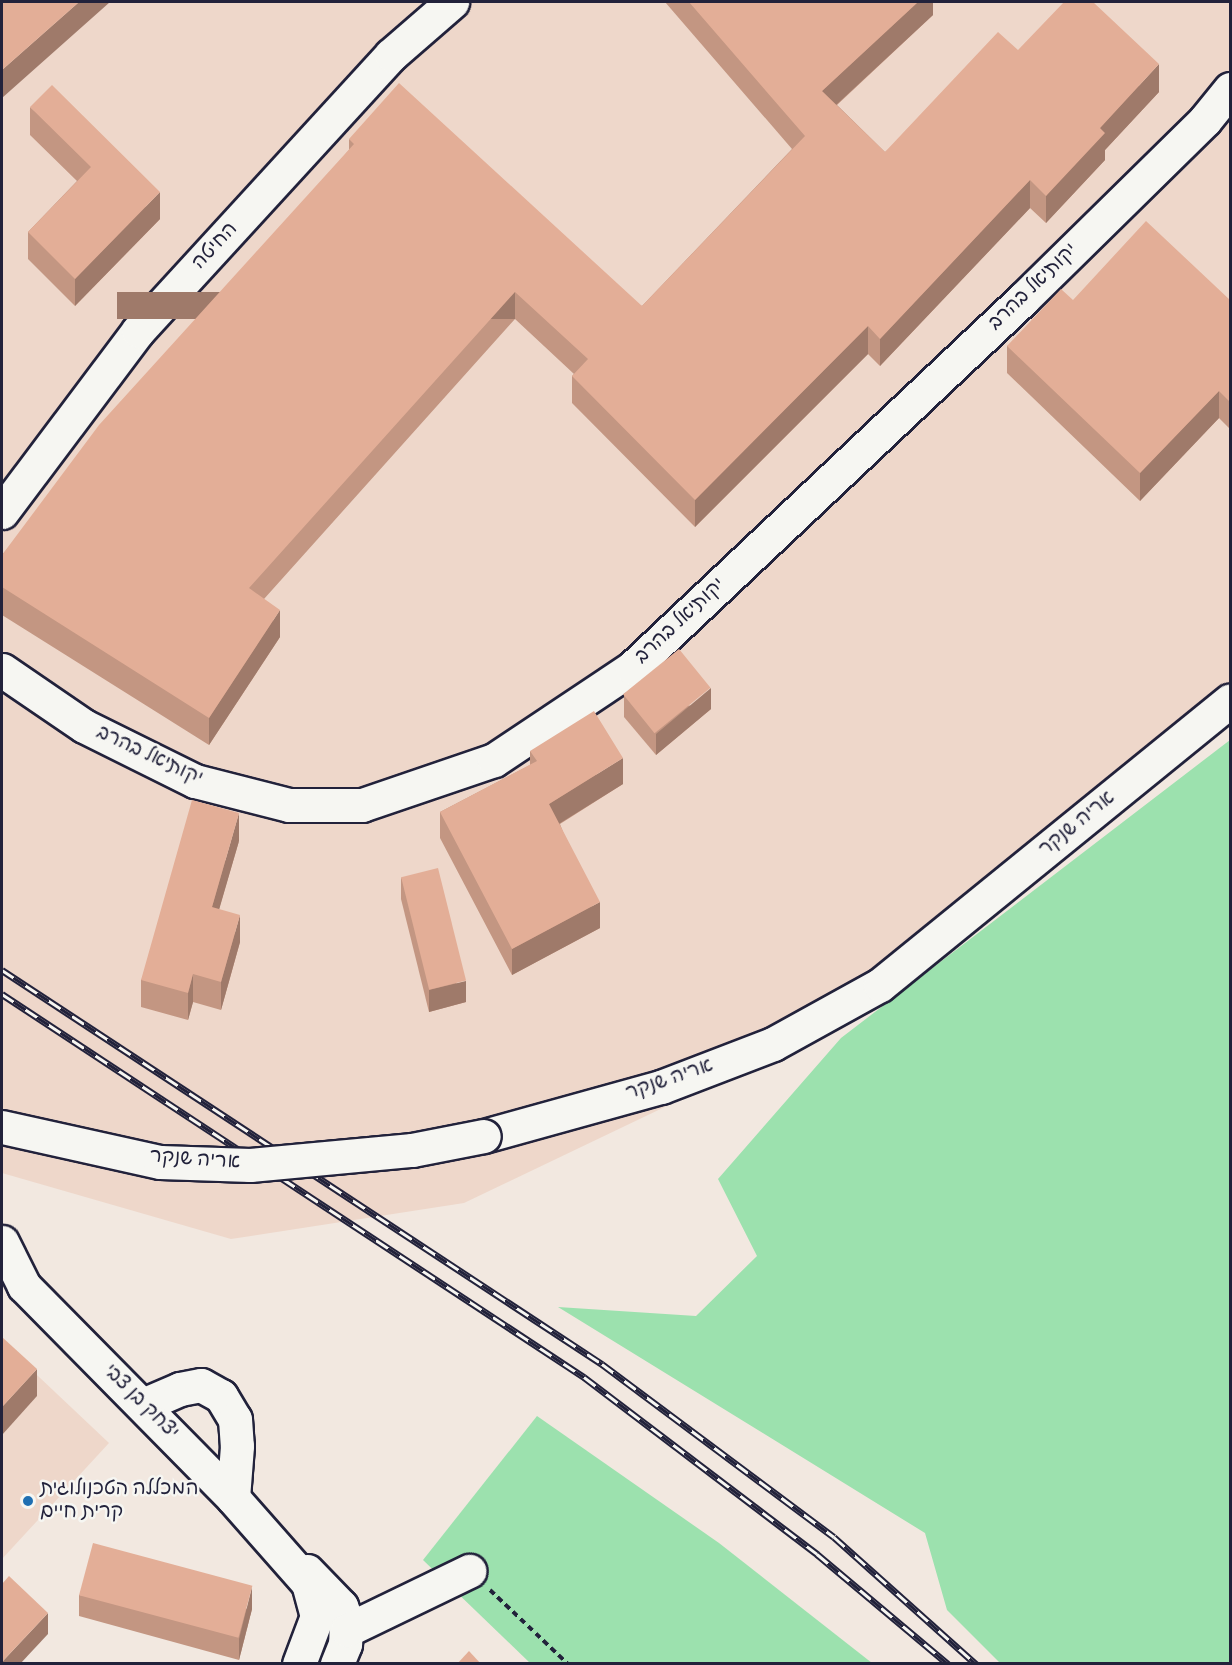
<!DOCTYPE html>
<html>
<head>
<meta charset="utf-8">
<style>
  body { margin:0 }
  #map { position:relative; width:1232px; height:1665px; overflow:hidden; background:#f2e8e0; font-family:"Gochi Hand","Playpen Sans Hebrew",sans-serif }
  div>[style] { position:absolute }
  .built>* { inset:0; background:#eed7ca }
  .green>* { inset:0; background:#9ce1ae }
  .path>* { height:4px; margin-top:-2px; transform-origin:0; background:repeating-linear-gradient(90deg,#22223b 0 6px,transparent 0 10.5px) }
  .roads { filter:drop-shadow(2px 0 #22223b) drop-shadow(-2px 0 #22223b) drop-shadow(0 2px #22223b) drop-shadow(0 -2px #22223b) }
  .minor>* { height:33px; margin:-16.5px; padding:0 16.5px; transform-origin:16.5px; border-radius:16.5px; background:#f6f6f2 }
  .rail>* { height:7px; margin-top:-3.5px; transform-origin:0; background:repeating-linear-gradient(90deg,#f6f6f2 0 14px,#22223b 0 28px); box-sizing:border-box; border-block:2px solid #22223b }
  .bridges { filter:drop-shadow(2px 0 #22223b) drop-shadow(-2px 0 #22223b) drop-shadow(0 2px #22223b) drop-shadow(0 -2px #22223b) }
  .minor-bridge>* { height:33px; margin:-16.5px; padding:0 16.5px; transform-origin:16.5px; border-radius:16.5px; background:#f6f6f2 }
  .wall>* { inset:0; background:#c39682 }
  .shaded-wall>* { inset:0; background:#9f7a6a; transform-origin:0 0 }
  .building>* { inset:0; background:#e3ae97; transform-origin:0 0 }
  .dots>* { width:16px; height:16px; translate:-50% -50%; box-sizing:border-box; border:3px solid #f6f6f2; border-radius:50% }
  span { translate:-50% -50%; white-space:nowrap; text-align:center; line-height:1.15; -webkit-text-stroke:5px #f6f6f2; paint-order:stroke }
  .street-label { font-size:20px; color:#22223b }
  .poi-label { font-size:20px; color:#22223b }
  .left { translate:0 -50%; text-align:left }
  .frame { position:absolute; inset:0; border:3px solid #22223b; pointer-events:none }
</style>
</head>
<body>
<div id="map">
  <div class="built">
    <div style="clip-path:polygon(2px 2px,1230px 2px,1230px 700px,792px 1046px,464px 1203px,231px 1239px,2px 1173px)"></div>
    <div style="clip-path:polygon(2px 1342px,109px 1443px,2px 1559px)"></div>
  </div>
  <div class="green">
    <div style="clip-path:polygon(1230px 740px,1230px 1663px,1000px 1663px,947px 1610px,925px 1533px,558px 1307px,696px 1316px,757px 1256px,718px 1179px,841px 1038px)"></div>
    <div style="clip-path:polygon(537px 1416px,719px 1543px,872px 1663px,530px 1663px,423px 1560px)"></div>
  </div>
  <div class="path">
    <div style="left:490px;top:1590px;width:108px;rotate:43.5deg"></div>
  </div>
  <div class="roads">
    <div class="minor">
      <div style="left:2px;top:512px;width:226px;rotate:-53.1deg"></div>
      <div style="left:138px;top:331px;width:374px;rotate:-47.5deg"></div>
      <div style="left:391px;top:55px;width:81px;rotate:-41deg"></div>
      <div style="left:2px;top:670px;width:99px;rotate:34.3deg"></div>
      <div style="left:84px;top:726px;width:124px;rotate:26.4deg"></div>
      <div style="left:195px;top:781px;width:97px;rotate:14.3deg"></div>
      <div style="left:289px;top:805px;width:73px"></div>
      <div style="left:362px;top:805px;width:139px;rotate:-18.8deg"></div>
      <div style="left:494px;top:760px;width:166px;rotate:-33.7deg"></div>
      <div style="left:632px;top:668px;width:538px;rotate:-43.34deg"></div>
      <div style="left:1023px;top:299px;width:255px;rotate:-44.5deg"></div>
      <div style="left:1205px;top:120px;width:40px;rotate:-51deg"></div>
      <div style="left:484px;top:1136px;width:184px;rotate:-15.5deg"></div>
      <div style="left:661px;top:1087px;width:120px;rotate:-21deg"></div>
      <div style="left:773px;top:1044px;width:122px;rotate:-28.9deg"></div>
      <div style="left:880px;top:985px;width:451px;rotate:-39.1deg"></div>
      <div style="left:2px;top:1242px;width:49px;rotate:63.4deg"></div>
      <div style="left:24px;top:1286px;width:298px;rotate:45.4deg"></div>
      <div style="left:233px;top:1498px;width:113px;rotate:48.6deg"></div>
      <div style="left:308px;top:1583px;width:34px;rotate:75deg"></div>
      <div style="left:317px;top:1616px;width:51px;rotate:110.6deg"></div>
      <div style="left:143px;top:1405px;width:40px;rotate:-23.4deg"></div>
      <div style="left:180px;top:1389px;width:21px;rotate:-11deg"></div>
      <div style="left:201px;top:1385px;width:23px;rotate:29deg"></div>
      <div style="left:221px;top:1396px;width:27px;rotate:59deg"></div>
      <div style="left:235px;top:1419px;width:27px;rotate:86deg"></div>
      <div style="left:237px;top:1446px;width:52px;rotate:94.4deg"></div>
      <div style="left:307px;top:1571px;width:49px;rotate:45.8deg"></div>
      <div style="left:341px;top:1606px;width:14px;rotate:69deg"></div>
      <div style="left:346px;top:1619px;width:25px;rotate:92deg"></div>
      <div style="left:345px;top:1644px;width:22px;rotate:112deg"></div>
      <div style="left:347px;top:1630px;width:136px;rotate:-25.8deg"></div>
    </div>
  </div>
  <div class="rail">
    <div style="left:2px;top:970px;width:718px;rotate:33.29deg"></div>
    <div style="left:602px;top:1364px;width:289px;rotate:36.7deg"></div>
    <div style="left:834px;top:1537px;width:191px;rotate:41.8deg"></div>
    <div style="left:2px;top:994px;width:697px;rotate:33.35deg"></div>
    <div style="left:584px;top:1377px;width:293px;rotate:37.2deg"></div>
    <div style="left:817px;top:1554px;width:171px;rotate:40deg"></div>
  </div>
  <div class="bridges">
    <div class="minor-bridge">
      <div style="left:2px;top:1127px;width:162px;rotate:12.5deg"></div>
      <div style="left:160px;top:1162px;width:90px;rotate:1.9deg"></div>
      <div style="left:250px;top:1165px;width:163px;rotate:-5.3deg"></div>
      <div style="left:412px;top:1150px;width:73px;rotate:-11deg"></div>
    </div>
  </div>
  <div class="wall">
    <div style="clip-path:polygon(665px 2px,933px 2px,933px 15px,837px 105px,885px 152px,1018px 50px,1159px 92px,1105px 150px,1105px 160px,1046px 223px,1030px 208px,880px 366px,868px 354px,695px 527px,572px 403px,572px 376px,574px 374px,515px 319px,264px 599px,280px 637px,209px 745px,2px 615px,2px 555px,349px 150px,349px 139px,642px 306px,792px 149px)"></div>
    <div style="clip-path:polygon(30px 107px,160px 219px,75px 306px,28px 259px,28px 232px,77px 181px,30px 135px)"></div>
    <div style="clip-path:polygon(1073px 300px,1230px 300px,1230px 429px,1219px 418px,1140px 501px,1007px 373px,1007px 346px)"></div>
    <div style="clip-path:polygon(624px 695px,711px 709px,656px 755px,624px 717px)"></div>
    <div style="clip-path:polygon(530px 751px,623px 784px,560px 824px,600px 928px,512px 975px,440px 838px,440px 812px,530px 765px)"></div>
    <div style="clip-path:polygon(239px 841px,219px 909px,240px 942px,221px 1010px,193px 1002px,188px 1020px,141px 1007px,141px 980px)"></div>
    <div style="clip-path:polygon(401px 877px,466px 1002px,429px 1012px,401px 899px)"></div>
    <div style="clip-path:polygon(79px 1595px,252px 1609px,239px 1660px,79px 1616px)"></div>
  </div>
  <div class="shaded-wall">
    <div style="clip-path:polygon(79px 2px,110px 2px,2px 98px,2px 70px)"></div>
    <div style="clip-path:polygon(918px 2px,933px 2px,933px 15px,822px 118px,822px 91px)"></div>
    <div style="clip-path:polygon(1159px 64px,1159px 92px,1105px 150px,1105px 160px,1046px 223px,1046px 196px,1100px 128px)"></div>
    <div style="clip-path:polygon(1030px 180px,1030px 208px,880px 366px,880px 339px)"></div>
    <div style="clip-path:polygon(160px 192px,160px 219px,75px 306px,75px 279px)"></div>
    <div style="left:515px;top:292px;width:27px;height:398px;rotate:90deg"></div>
    <div style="clip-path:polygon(868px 326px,868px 354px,695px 527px,695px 500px)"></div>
    <div style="clip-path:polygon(1219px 391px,1219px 418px,1140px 501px,1140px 473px)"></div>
    <div style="clip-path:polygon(280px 610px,280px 637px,209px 745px,209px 718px)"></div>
    <div style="clip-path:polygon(711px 688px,711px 709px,656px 755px,656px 734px)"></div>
    <div style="clip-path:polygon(623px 758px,623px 784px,549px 830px,549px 804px)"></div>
    <div style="clip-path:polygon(239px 813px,239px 841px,212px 934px,212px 907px)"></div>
    <div style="clip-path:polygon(600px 902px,600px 928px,512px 975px,512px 949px)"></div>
    <div style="clip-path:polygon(240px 915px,240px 942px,221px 1010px,221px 982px)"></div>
    <div style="clip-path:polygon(193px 974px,193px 1002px,188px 1020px,188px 993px)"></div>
    <div style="clip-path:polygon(466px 981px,466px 1002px,429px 1012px,429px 990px)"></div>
    <div style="clip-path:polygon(37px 1369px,37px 1396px,2px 1435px,2px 1407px)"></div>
    <div style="clip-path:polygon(252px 1587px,252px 1609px,239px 1660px,239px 1639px)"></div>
    <div style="clip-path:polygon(48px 1613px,48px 1634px,20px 1664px,2px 1664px,2px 1662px)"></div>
  </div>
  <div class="building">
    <div style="clip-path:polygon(2px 2px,79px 2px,2px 70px)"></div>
    <div style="clip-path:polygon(689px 2px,918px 2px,822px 91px,885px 152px,998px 32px,1018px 50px,1064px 2px,1093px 2px,1159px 64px,1100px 128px,1105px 133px,1046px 196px,1030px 180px,880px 339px,868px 326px,695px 500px,572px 376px,588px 359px,515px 292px,249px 588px,280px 610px,209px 718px,2px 587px,2px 555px,99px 425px,354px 144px,349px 139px,399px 83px,642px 306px,805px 136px)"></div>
    <div style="clip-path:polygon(52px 85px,160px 192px,75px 279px,28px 232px,91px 167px,30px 107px)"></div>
    <div style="clip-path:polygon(1146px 221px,1230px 300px,1230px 402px,1219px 391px,1140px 473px,1007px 346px,1061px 289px,1073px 300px)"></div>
    <div style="left:679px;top:649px;width:50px;height:72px;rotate:51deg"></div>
    <div style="clip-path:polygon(594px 711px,623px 758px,549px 804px,600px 902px,512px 949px,440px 812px,537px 761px,530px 751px)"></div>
    <div style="clip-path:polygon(192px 800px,239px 813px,212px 907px,240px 915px,221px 982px,193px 974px,188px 993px,141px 980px)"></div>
    <div style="left:438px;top:868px;width:116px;height:38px;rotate:76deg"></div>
    <div style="clip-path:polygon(2px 1337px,37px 1369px,2px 1407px)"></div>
    <div style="left:93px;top:1543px;width:165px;height:54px;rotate:15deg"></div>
    <div style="clip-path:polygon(9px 1576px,48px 1613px,2px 1662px,2px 1584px)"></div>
    <div style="clip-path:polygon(469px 1651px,481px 1664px,457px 1664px)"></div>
  </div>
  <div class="dots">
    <div style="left:28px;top:1501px;background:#1f6fb2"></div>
  </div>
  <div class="street-label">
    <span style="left:216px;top:247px;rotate:-47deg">החיטה</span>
    <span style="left:1034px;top:288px;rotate:-44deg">יקותיאל בהרב</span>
    <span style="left:681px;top:622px;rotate:-43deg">יקותיאל בהרב</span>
    <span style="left:149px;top:757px;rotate:25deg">יקותיאל בהרב</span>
    <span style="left:1078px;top:825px;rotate:-39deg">אריה שנקר</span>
    <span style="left:670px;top:1081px;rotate:-19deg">אריה שנקר</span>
    <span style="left:195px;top:1161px;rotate:4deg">אריה שנקר</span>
    <span style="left:140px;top:1403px;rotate:45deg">יצחק בן צבי</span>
  </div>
  <div class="poi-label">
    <span class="left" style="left:40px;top:1502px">המכללה הטכנולוגית<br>קרית חיים</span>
  </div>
  <div class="frame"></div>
</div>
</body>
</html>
